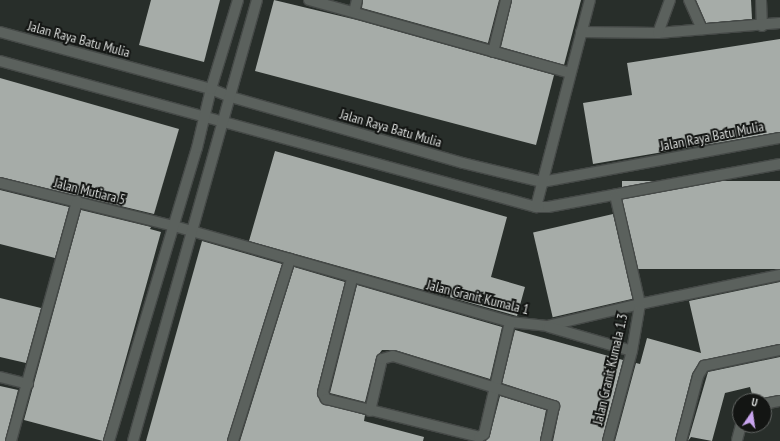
<!DOCTYPE html>
<html>
<head>
<meta charset="utf-8">
<style>
  body { margin:0 }
  #map { position:relative; width:780px; height:441px; overflow:hidden; background:#282e2a; font-family:"PT Sans Narrow",sans-serif }
  div>[style] { position:absolute }
  .building>* { inset:0; background:#a6aca8; transform-origin:0 0 }
  .roads { filter:drop-shadow(1px 0 #454947) drop-shadow(-1px 0 #454947) drop-shadow(0 1px #454947) drop-shadow(0 -1px #454947) }
  .street>* { height:10px; margin:-5px; padding:0 5px; transform-origin:5px; border-radius:5px; background:#5b615d }
  span { translate:-50% -50%; white-space:nowrap; text-align:center; line-height:1.15; -webkit-text-stroke:4px #131513; paint-order:stroke }
  .street-label { font-size:14px; color:#d9dcda }
  .north { position:absolute; left:732px; top:393px; width:40px; height:40px; box-sizing:border-box; background:#131513; border:1px solid #626563; border-radius:50%; rotate:13deg; font-size:11px; font-weight:700; line-height:16px; text-align:center; color:#d9dcda }
  .north::after { content:''; display:block; margin:auto; width:14px; height:18px; background:#c9a5ee; clip-path:polygon(50% 0,100% 100%,50% 72%,0 100%) }
</style>
</head>
<body>
<div id="map">
  <div class="building">
    <div style="clip-path:polygon(151px 0,220px 0,204px 62px,139px 45px)"></div>
    <div style="clip-path:polygon(274px 0,357px 20px,554px 75px,536px 145px,255px 71px)"></div>
    <div style="clip-path:polygon(363px 0,499px 0,488px 43px,362px 8px)"></div>
    <div style="clip-path:polygon(512px 0,581px 0,564px 65px,501px 47px)"></div>
    <div style="clip-path:polygon(696px 0,751px 0,752px 19px,706px 23px)"></div>
    <div style="clip-path:polygon(780px 39px,780px 132px,593px 164px,583px 103px,632px 95px,627px 63px)"></div>
    <div style="clip-path:polygon(0 78px,179px 129px,154px 214px,0 177px)"></div>
    <div style="clip-path:polygon(275px 151px,507px 217px,491px 277px,525px 287px,517px 316px,249px 241px)"></div>
    <div style="left:780px;top:181px;width:88px;height:158px;rotate:90deg"></div>
    <div style="clip-path:polygon(0 190px,69px 207px,55px 258px,0 244px)"></div>
    <div style="clip-path:polygon(81px 210px,151px 227px,150px 229px,161px 232px,103px 441px,24px 420px)"></div>
    <div style="left:613px;top:214px;width:87px;height:82px;rotate:77deg"></div>
    <div style="clip-path:polygon(202px 241px,282px 264px,227px 441px,146px 441px)"></div>
    <div style="clip-path:polygon(294px 267px,345px 282px,317px 391px,320px 402px,365px 415px,364px 421px,424px 437px,423px 441px,240px 441px)"></div>
    <div style="clip-path:polygon(780px 282px,780px 344px,700px 361px,692px 374px,675px 441px,615px 441px,636px 363px,640px 364px,647px 338px,701px 353px,689px 301px)"></div>
    <div style="clip-path:polygon(357px 285px,502px 327px,490px 379px,395px 350px,382px 350px,376px 358px,365px 402px,330px 393px)"></div>
    <div style="clip-path:polygon(0 298px,41px 308px,26px 363px,0 357px)"></div>
    <div style="clip-path:polygon(515px 330px,623px 360px,602px 441px,553px 441px,560px 407px,559px 402px,502px 383px)"></div>
    <div style="clip-path:polygon(780px 357px,780px 395px,754px 401px,750px 387px,725px 393px,712px 441px,691px 437px,688px 441px,708px 372px)"></div>
    <div style="clip-path:polygon(0 386px,18px 390px,5px 441px,0 441px)"></div>
    <div style="clip-path:polygon(500px 396px,546px 410px,540px 441px,486px 441px,490px 435px)"></div>
  </div>
  <div class="roads">
    <div class="street">
      <div style="left:309px;top:0;width:271px;rotate:15.6deg"></div>
      <div style="left:689px;top:0;width:32px;rotate:66deg"></div>
      <div style="left:761px;top:0;width:26px;rotate:88deg"></div>
      <div style="left:354px;top:12px;width:12px;rotate:-76deg"></div>
      <div style="left:0;top:32px;width:219px;rotate:15.1deg"></div>
      <div style="left:211px;top:89px;width:22px;rotate:22deg"></div>
      <div style="left:231px;top:97px;width:241px;rotate:15.9deg"></div>
      <div style="left:463px;top:163px;width:81px;rotate:13.5deg"></div>
      <div style="left:542px;top:182px;width:242px;rotate:-10.5deg"></div>
      <div style="left:581px;top:32px;width:77px;rotate:0.7deg"></div>
      <div style="left:658px;top:33px;width:122px;rotate:-4.7deg"></div>
      <div style="left:658px;top:33px;width:35px;rotate:-70deg"></div>
      <div style="left:493px;top:52px;width:54px;rotate:-76deg"></div>
      <div style="left:0;top:61px;width:556px;rotate:15.24deg"></div>
      <div style="left:536px;top:207px;width:12px"></div>
      <div style="left:548px;top:207px;width:236px;rotate:-10.5deg"></div>
      <div style="left:0;top:183px;width:179px;rotate:13.9deg"></div>
      <div style="left:174px;top:226px;width:349px;rotate:15.9deg"></div>
      <div style="left:510px;top:322px;width:37px;rotate:6deg"></div>
      <div style="left:547px;top:326px;width:96px;rotate:-13.3deg"></div>
      <div style="left:640px;top:304px;width:143px;rotate:-11.7deg"></div>
      <div style="left:536px;top:207px;width:214px;rotate:-75.4deg"></div>
      <div style="left:352px;top:279px;width:118px;rotate:104.3deg"></div>
      <div style="left:323px;top:393px;width:7px;rotate:63deg"></div>
      <div style="left:326px;top:399px;width:158px;rotate:13.9deg"></div>
      <div style="left:479px;top:437px;width:6px;rotate:-31deg"></div>
      <div style="left:484px;top:434px;width:115px;rotate:-76.9deg"></div>
      <div style="left:549px;top:327px;width:86px;rotate:16.1deg"></div>
      <div style="left:0;top:377px;width:29px;rotate:14deg"></div>
      <div style="left:764px;top:404px;width:16px;rotate:-11deg"></div>
      <div style="left:370px;top:411px;width:53px;rotate:-77deg"></div>
      <div style="left:382px;top:359px;width:11px;rotate:-15deg"></div>
      <div style="left:393px;top:356px;width:169px;rotate:17.3deg"></div>
      <div style="left:554px;top:406px;width:36px;rotate:103deg"></div>
      <div style="left:737px;top:440px;width:16px;rotate:-75deg"></div>
      <div style="left:11px;top:441px;width:249px;rotate:-74.6deg"></div>
      <div style="left:109px;top:441px;width:306px;rotate:-73.3deg"></div>
      <div style="left:197px;top:148px;width:61px;rotate:-76.7deg"></div>
      <div style="left:211px;top:89px;width:93px;rotate:-73.1deg"></div>
      <div style="left:133px;top:441px;width:458px;rotate:-74.3deg"></div>
      <div style="left:233px;top:441px;width:191px;rotate:-72.6deg"></div>
      <div style="left:608px;top:441px;width:93px;rotate:-75.1deg"></div>
      <div style="left:632px;top:351px;width:48px;rotate:-80.3deg"></div>
      <div style="left:640px;top:304px;width:112px;rotate:-102.9deg"></div>
      <div style="left:681px;top:441px;width:67px;rotate:-75.3deg"></div>
      <div style="left:698px;top:376px;width:12px;rotate:-59deg"></div>
      <div style="left:704px;top:366px;width:78px;rotate:-11.9deg"></div>
    </div>
  </div>
  <div class="street-label">
    <span style="left:79px;top:39px;rotate:15deg">Jalan Raya Batu Mulia</span>
    <span style="left:391px;top:128px;rotate:16deg">Jalan Raya Batu Mulia</span>
    <span style="left:712px;top:136px;rotate:-11deg">Jalan Raya Batu Mulia</span>
    <span style="left:90px;top:191px;rotate:14deg">Jalan Mutiara 5</span>
    <span style="left:478px;top:297px;rotate:14deg">Jalan Granit Kumala 1</span>
    <span style="left:610px;top:369px;rotate:-77deg">Jalan Granit Kumala 1.3</span>
  </div>
  <div class="north">U</div>
</div>
</body>
</html>
